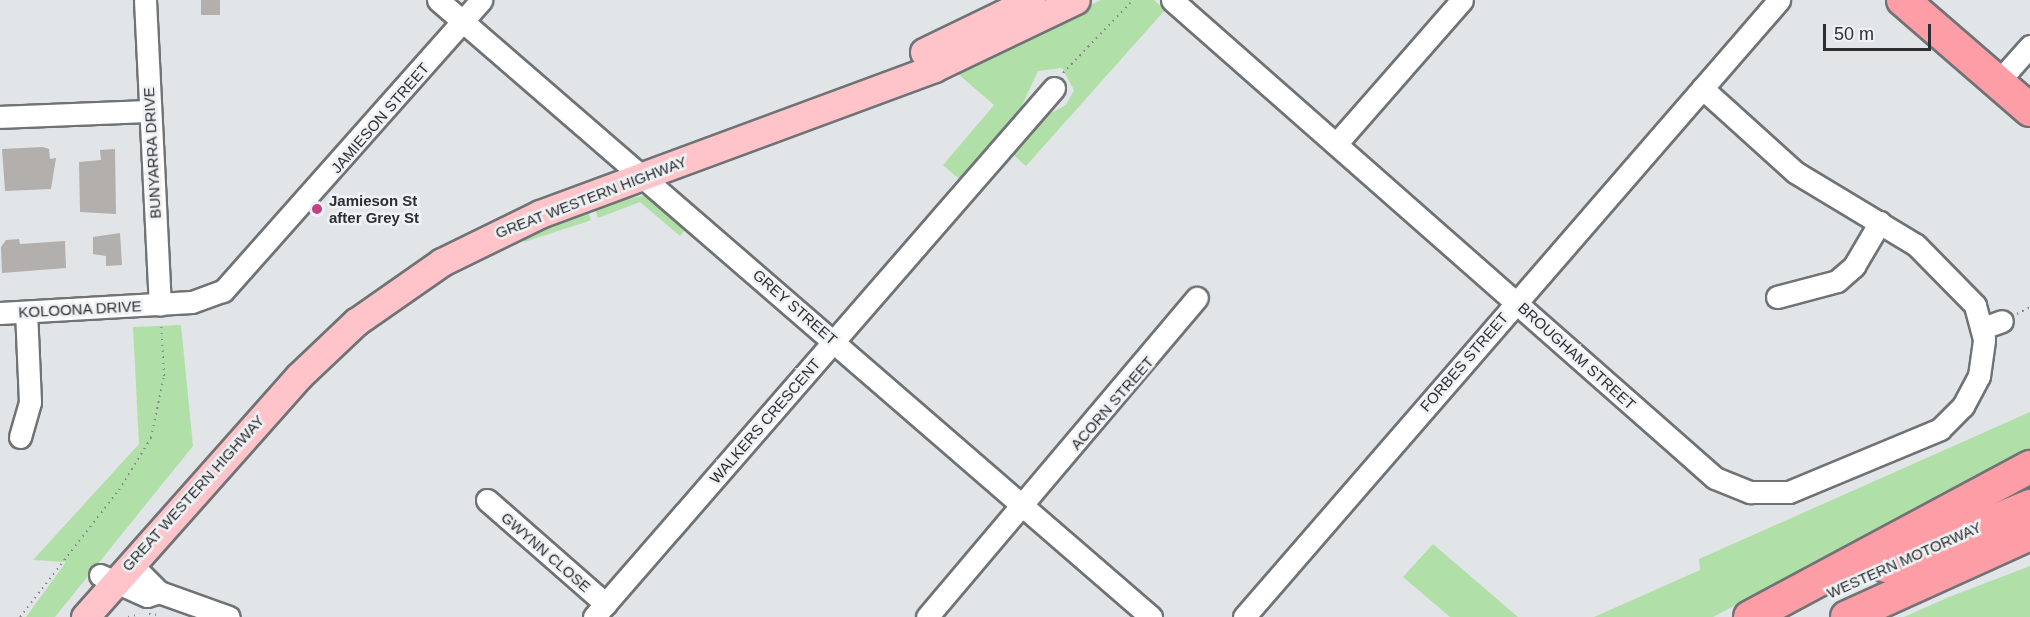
<!DOCTYPE html>
<html>
<head>
<meta charset="utf-8">
<style>
  body { margin:0 }
  #map { position:relative; width:2030px; height:617px; overflow:hidden; background:#e2e5e7; font-family:Arial,sans-serif }
  div>[style] { position:absolute }
  .green>* { inset:0; background:#b1dfa8; transform-origin:0 0 }
  .building>* { inset:0; background:#b2afad; transform-origin:0 0 }
  .path>* { height:2px; margin-top:-1px; transform-origin:0; background:repeating-linear-gradient(90deg,#858788 0 1.5px,transparent 0 6px) }
  .roads { filter:drop-shadow(2px 0 #707375) drop-shadow(-2px 0 #707375) drop-shadow(0 2px #707375) drop-shadow(0 -2px #707375) }
  .minor>* { height:21px; margin:-10.5px; padding:0 10.5px; transform-origin:10.5px; border-radius:10.5px; background:#fff }
  .major>* { height:27px; margin:-13.5px; padding:0 13.5px; transform-origin:13.5px; border-radius:13.5px; background:#fec4c9 }
  .highway>* { height:32px; margin:-16px; padding:0 16px; transform-origin:16px; border-radius:16px; background:#fd9da5 }
  .dots>* { width:16px; height:16px; translate:-50% -50%; box-sizing:border-box; border:3px solid #eff2f5; border-radius:50% }
  span { translate:-50% -50%; white-space:nowrap; text-align:center; line-height:1.15; -webkit-text-stroke:5px #eff2f5; paint-order:stroke }
  .street-label { font-size:15px; color:#2d2e2f }
  .poi-label { font-size:15px; color:#2d2e2f; font-weight:700 }
  .left { translate:0 -50%; text-align:left }
  .scale { position:absolute; left:1823px; top:24px; width:108px; height:27px; box-sizing:border-box; border:3px solid #2d2e2f; border-top:0; padding-left:8px; font-size:18px; line-height:21px; white-space:nowrap; color:#2d2e2f; -webkit-text-stroke:4px #eff2f5; paint-order:stroke }
</style>
</head>
<body>
<div id="map">
  <div class="green">
    <div style="clip-path:polygon(1101px 0,1154px 0,1165px 10px,1026px 166px,1010px 152px,1038px 120px,1066px 105px,1074px 90px,1062px 68px,1038px 71px,1020px 110px,959px 179px,943px 165px,994px 105px,957px 73px)"></div>
    <div style="clip-path:polygon(647px 195px,687px 227px,680px 236px,640px 202px,598px 218px,594px 206px)"></div>
    <div style="left:587px;top:208px;width:13px;height:70px;rotate:72deg"></div>
    <div style="clip-path:polygon(181px 325px,193px 446px,55px 617px,26px 617px,66px 562px,33px 560px,139px 444px,133px 327px)"></div>
    <div style="clip-path:polygon(2030px 412px,2030px 452px,1713px 617px,1594px 617px,1700px 570px,1699px 559px)"></div>
    <div style="clip-path:polygon(1433px 544px,1518px 617px,1450px 617px,1403px 577px)"></div>
    <div style="clip-path:polygon(2030px 566px,2030px 617px,1904px 617px,1949px 597px)"></div>
  </div>
  <div class="building">
    <div style="left:201px;top:0;width:19px;height:15px"></div>
    <div style="clip-path:polygon(43px 147px,49px 149px,50px 159px,56px 158px,51px 189px,5px 191px,2px 149px)"></div>
    <div style="clip-path:polygon(115px 149px,116px 214px,80px 212px,79px 162px,101px 160px,100px 150px)"></div>
    <div style="clip-path:polygon(120px 233px,122px 265px,106px 266px,106px 256px,93px 254px,93px 237px)"></div>
    <div style="clip-path:polygon(19px 239px,20px 244px,65px 241px,66px 268px,2px 273px,1px 247px,6px 240px)"></div>
  </div>
  <div class="path">
    <div style="left:1063px;top:73px;width:101px;rotate:-46.2deg"></div>
    <div style="left:2017px;top:314px;width:15px;rotate:-28deg"></div>
    <div style="left:149px;top:614px;width:9px;rotate:6deg"></div>
    <div style="left:20px;top:617px;width:161px;rotate:-52.1deg"></div>
    <div style="left:119px;top:490px;width:61px;rotate:-58.4deg"></div>
    <div style="left:151px;top:438px;width:63px;rotate:-78.2deg"></div>
    <div style="left:164px;top:376px;width:53px;rotate:-93.2deg"></div>
    <div style="left:128px;top:617px;width:12px;rotate:-14deg"></div>
  </div>
  <div class="roads">
    <div class="minor">
      <div style="left:145px;top:0;width:305px;rotate:87.2deg"></div>
      <div style="left:438px;top:0;width:943px;rotate:40.87deg"></div>
      <div style="left:1172px;top:0;width:723px;rotate:41.36deg"></div>
      <div style="left:1715px;top:478px;width:38px;rotate:22deg"></div>
      <div style="left:1750px;top:492px;width:39px"></div>
      <div style="left:1789px;top:492px;width:164px;rotate:-22.6deg"></div>
      <div style="left:1940px;top:429px;width:33px;rotate:-45deg"></div>
      <div style="left:1963px;top:406px;width:34px;rotate:-62deg"></div>
      <div style="left:1979px;top:376px;width:37px;rotate:-82deg"></div>
      <div style="left:1984px;top:339px;width:35px;rotate:-105deg"></div>
      <div style="left:1975px;top:305px;width:84px;rotate:-134.5deg"></div>
      <div style="left:1916px;top:245px;width:141px;rotate:-148.9deg"></div>
      <div style="left:1795px;top:172px;width:125px;rotate:-137.9deg"></div>
      <div style="left:1998px;top:82px;width:48px;rotate:-48.4deg"></div>
      <div style="left:0;top:117px;width:150px;rotate:-2.3deg"></div>
      <div style="left:1336px;top:144px;width:191px;rotate:-48.8deg"></div>
      <div style="left:1777px;top:297px;width:62px;rotate:-14.9deg"></div>
      <div style="left:1837px;top:281px;width:23px;rotate:-41deg"></div>
      <div style="left:1854px;top:266px;width:51px;rotate:-59.4deg"></div>
      <div style="left:0;top:313px;width:192px;rotate:-3.3deg"></div>
      <div style="left:192px;top:302px;width:33px;rotate:-20deg"></div>
      <div style="left:223px;top:291px;width:389px;rotate:-48.4deg"></div>
      <div style="left:1983px;top:328px;width:20px;rotate:-20deg"></div>
      <div style="left:20px;top:437px;width:36px;rotate:-74deg"></div>
      <div style="left:30px;top:402px;width:90px;rotate:-92.5deg"></div>
      <div style="left:487px;top:500px;width:158px;rotate:41.2deg"></div>
      <div style="left:130px;top:563px;width:41px;rotate:45deg"></div>
      <div style="left:159px;top:592px;width:74px;rotate:19.7deg"></div>
      <div style="left:100px;top:575px;width:51px;rotate:24.1deg"></div>
      <div style="left:147px;top:596px;width:13px;rotate:-18deg"></div>
      <div style="left:594px;top:617px;width:701px;rotate:-48.99deg"></div>
      <div style="left:927px;top:617px;width:418px;rotate:-49.8deg"></div>
      <div style="left:1244px;top:617px;width:817px;rotate:-49.07deg"></div>
    </div>
    <div class="major">
      <div style="left:924px;top:52px;width:119px;rotate:-25.9deg"></div>
      <div style="left:85px;top:617px;width:322px;rotate:-48.4deg"></div>
      <div style="left:299px;top:376px;width:79px;rotate:-43.5deg"></div>
      <div style="left:356px;top:322px;width:105px;rotate:-34.9deg"></div>
      <div style="left:442px;top:262px;width:109px;rotate:-26.1deg"></div>
      <div style="left:540px;top:214px;width:420px;rotate:-20.3deg"></div>
      <div style="left:934px;top:68px;width:157px;rotate:-25.6deg"></div>
    </div>
    <div class="highway">
      <div style="left:1903px;top:0;width:168px;rotate:40.9deg"></div>
      <div style="left:1886px;top:566px;width:156px;rotate:-22.6deg"></div>
      <div style="left:1750px;top:617px;width:318px;rotate:-28.2deg"></div>
      <div style="left:1847px;top:617px;width:201px;rotate:-24.4deg"></div>
    </div>
  </div>
  <div class="dots">
    <div style="left:317px;top:209px;background:#c54083"></div>
  </div>
  <div class="street-label">
    <span style="left:380px;top:118px;rotate:-49deg">JAMIESON STREET</span>
    <span style="left:152px;top:153px;rotate:-93deg">BUNYARRA DRIVE</span>
    <span style="left:591px;top:197px;rotate:-21deg">GREAT WESTERN HIGHWAY</span>
    <span style="left:795px;top:307px;rotate:41deg">GREY STREET</span>
    <span style="left:80px;top:309px;rotate:-3deg">KOLOONA DRIVE</span>
    <span style="left:1577px;top:356px;rotate:42deg">BROUGHAM STREET</span>
    <span style="left:1464px;top:362px;rotate:-49deg">FORBES STREET</span>
    <span style="left:1112px;top:403px;rotate:-49deg">ACORN STREET</span>
    <span style="left:765px;top:421px;rotate:-49deg">WALKERS CRESCENT</span>
    <span style="left:193px;top:493px;rotate:-48deg">GREAT WESTERN HIGHWAY</span>
    <span style="left:546px;top:552px;rotate:41deg">GWYNN CLOSE</span>
    <span style="left:1904px;top:560px;rotate:-24deg">WESTERN MOTORWAY</span>
  </div>
  <div class="poi-label">
    <span class="left" style="left:329px;top:209px">Jamieson St<br>after Grey St</span>
  </div>
  <div class="scale">50 m</div>
</div>
</body>
</html>
